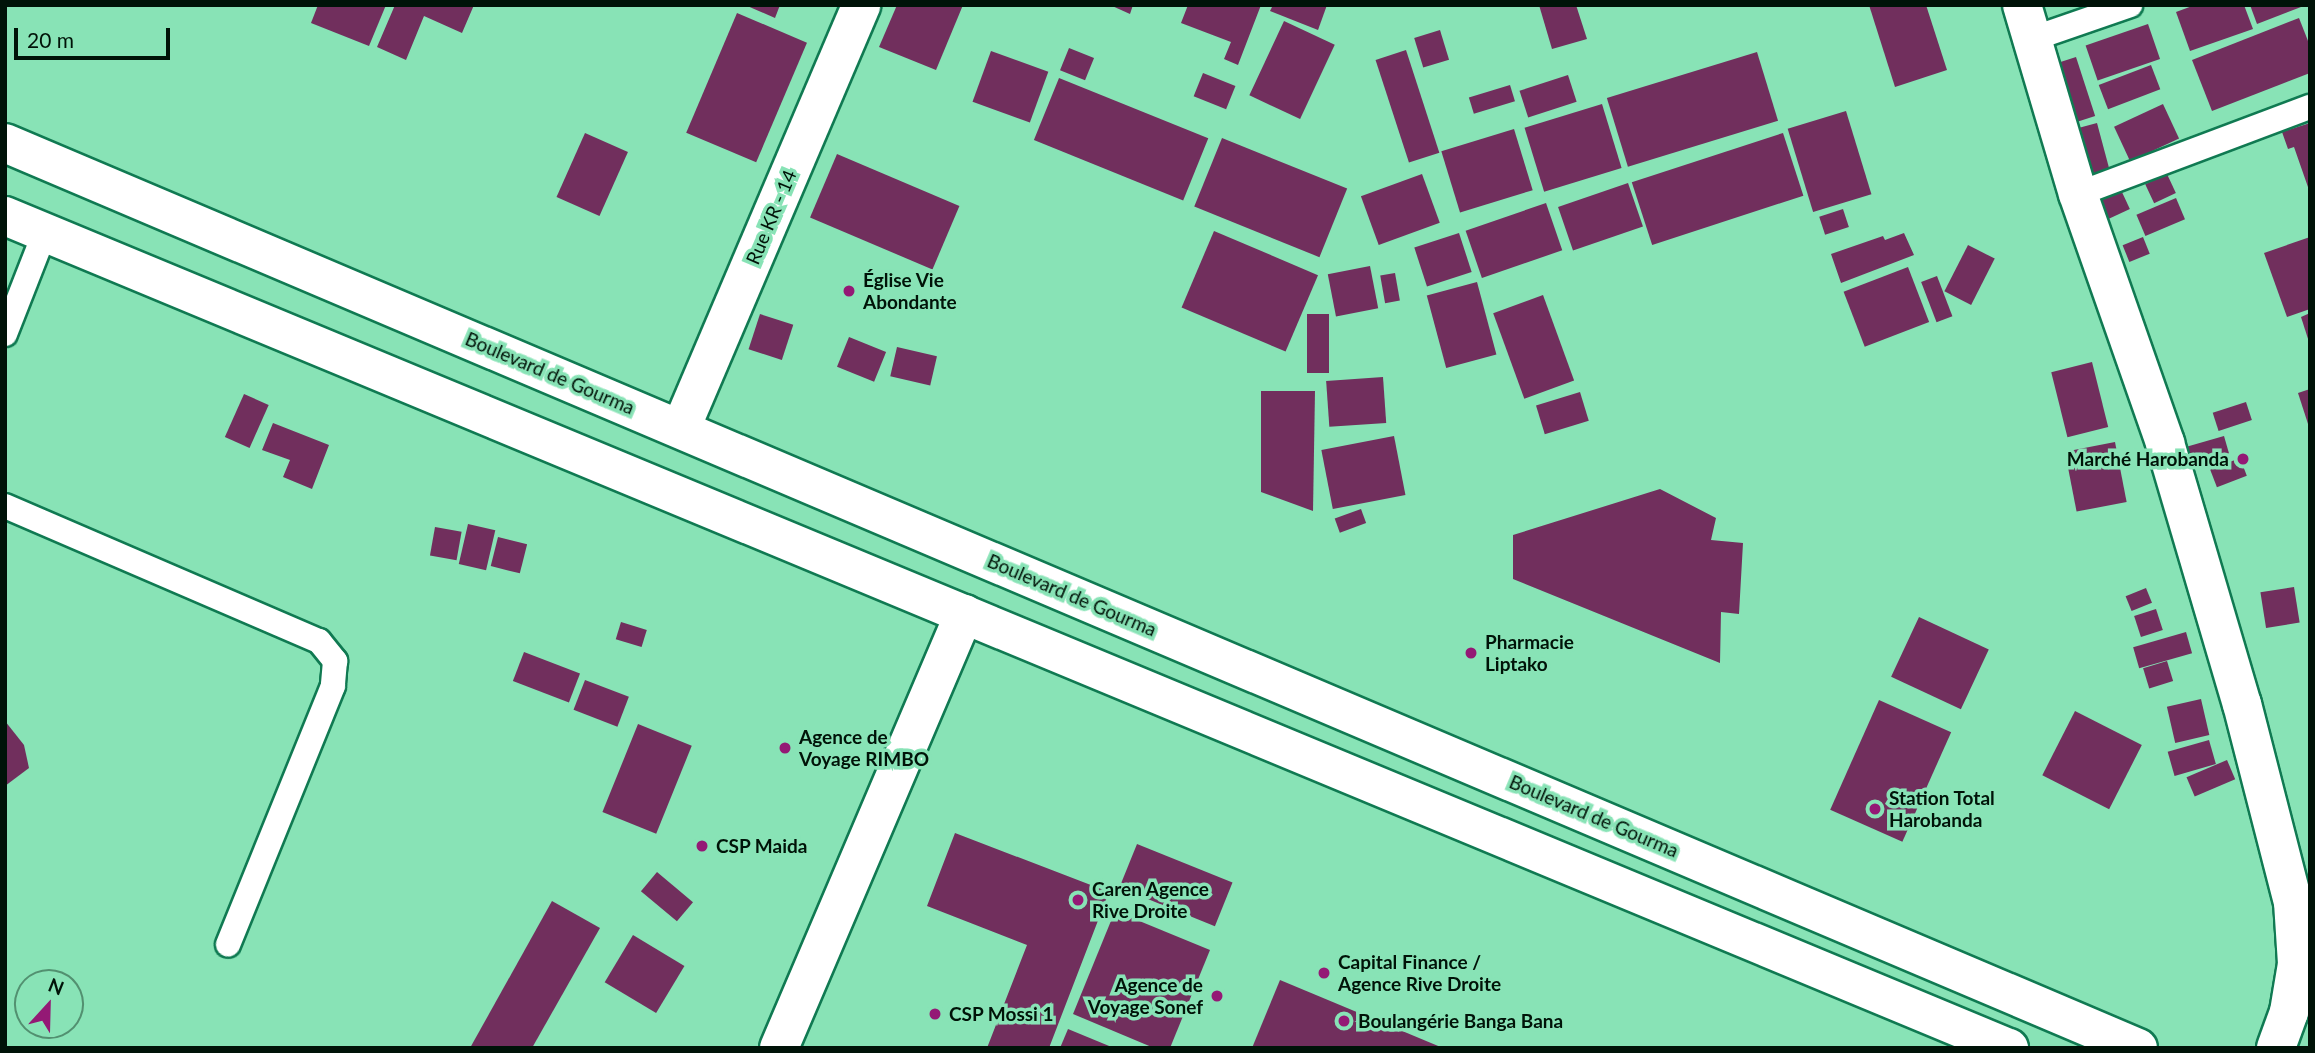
<!DOCTYPE html>
<html>
<head>
<meta charset="utf-8">
<style>
  body { margin:0 }
  #map { position:relative; width:2315px; height:1053px; overflow:hidden; background:#88e3b6; font-family:Lato,sans-serif }
  div>[style] { position:absolute }
  .building>* { inset:0; background:#712f5d; transform-origin:0 0 }
  .roads { filter:drop-shadow(2px 0 #107a52) drop-shadow(-2px 0 #107a52) drop-shadow(0 2px #107a52) drop-shadow(0 -2px #107a52) }
  .service>* { height:24px; margin:-12px; padding:0 12px; transform-origin:12px; border-radius:12px; background:#fff }
  .minor>* { height:38px; margin:-19px; padding:0 19px; transform-origin:19px; border-radius:19px; background:#fff }
  .trunk>* { height:38px; margin:-19px; padding:0 19px; transform-origin:19px; border-radius:19px; background:#fff }
  .dots>* { width:19px; height:19px; translate:-50% -50%; box-sizing:border-box; border:4px solid #88e3b6; border-radius:50% }
  span { translate:-50% -50%; white-space:nowrap; text-align:center; line-height:1.15; -webkit-text-stroke:7px #88e3b6; paint-order:stroke }
  .street-label { font-size:19px; color:#001308 }
  .poi-label { font-size:19px; color:#001308; font-weight:700 }
  .left { translate:0 -50%; text-align:left }
  .right { translate:-100% -50%; text-align:right }
  .frame { position:absolute; inset:0; border:7px solid #001308; pointer-events:none }
  .north { position:absolute; left:14px; top:969px; width:70px; height:70px; box-sizing:border-box; background:#88e3b6; border:2px solid #529070; border-radius:50%; rotate:22deg; font-size:19px; font-weight:700; line-height:28px; text-align:center; color:#001308 }
  .north::after { content:''; display:block; margin:auto; width:24px; height:32px; background:#941975; clip-path:polygon(50% 0,100% 100%,50% 72%,0 100%) }
  .scale { position:absolute; left:14px; top:28px; width:156px; height:32px; box-sizing:border-box; border:4px solid #001308; border-top:0; padding-left:9px; font-size:21px; line-height:24px; white-space:nowrap; color:#001308; -webkit-text-stroke:5px #88e3b6; paint-order:stroke }
</style>
</head>
<body>
<div id="map">
  <div class="building">
    <div style="clip-path:polygon(318px 5px,386px 5px,369px 46px,311px 23px)"></div>
    <div style="clip-path:polygon(395px 5px,474px 5px,462px 33px,424px 16px,406px 60px,377px 47px)"></div>
    <div style="clip-path:polygon(745px 5px,780px 5px,775px 18px)"></div>
    <div style="clip-path:polygon(897px 5px,963px 5px,936px 70px,879px 47px)"></div>
    <div style="clip-path:polygon(1110px 5px,1133px 5px,1130px 14px)"></div>
    <div style="clip-path:polygon(1188px 5px,1261px 5px,1238px 65px,1224px 59px,1231px 42px,1181px 23px)"></div>
    <div style="clip-path:polygon(1273px 5px,1327px 5px,1318px 30px,1270px 11px)"></div>
    <div style="clip-path:polygon(1539px 5px,1576px 5px,1587px 39px,1552px 49px)"></div>
    <div style="clip-path:polygon(1869px 5px,1926px 5px,1947px 70px,1895px 87px)"></div>
    <div style="clip-path:polygon(2195px 5px,2244px 5px,2253px 29px,2190px 51px,2176px 12px)"></div>
    <div style="clip-path:polygon(2250px 5px,2300px 5px,2301px 7px,2257px 24px)"></div>
    <div style="left:737px;top:13px;width:76px;height:130px;rotate:23deg"></div>
    <div style="clip-path:polygon(2299px 18px,2310px 46px,2310px 73px,2212px 111px,2192px 60px)"></div>
    <div style="left:1284px;top:21px;width:56px;height:82px;rotate:25deg"></div>
    <div style="left:2148px;top:24px;width:37px;height:66px;rotate:71deg"></div>
    <div style="left:1440px;top:30px;width:31px;height:27px;rotate:73deg"></div>
    <div style="left:1069px;top:48px;width:27px;height:24px;rotate:22deg"></div>
    <div style="left:1406px;top:50px;width:108px;height:32px;rotate:72deg"></div>
    <div style="left:991px;top:51px;width:61px;height:54px;rotate:20deg"></div>
    <div style="left:1757px;top:52px;width:72px;height:157px;rotate:73deg"></div>
    <div style="left:2076px;top:57px;width:62px;height:22px;rotate:72deg"></div>
    <div style="left:2151px;top:65px;width:26px;height:56px;rotate:69deg"></div>
    <div style="left:1203px;top:73px;width:35px;height:25px;rotate:22deg"></div>
    <div style="left:1568px;top:75px;width:28px;height:51px;rotate:72deg"></div>
    <div style="left:1059px;top:78px;width:161px;height:67px;rotate:22deg"></div>
    <div style="left:1510px;top:85px;width:17px;height:43px;rotate:73deg"></div>
    <div style="left:1602px;top:104px;width:67px;height:81px;rotate:73deg"></div>
    <div style="left:2163px;top:104px;width:38px;height:54px;rotate:65deg"></div>
    <div style="left:1846px;top:111px;width:87px;height:61px;rotate:73deg"></div>
    <div style="left:2097px;top:123px;width:54px;height:26px;rotate:75deg"></div>
    <div style="clip-path:polygon(2310px 123px,2310px 190px,2309px 190px,2294px 147px,2288px 149px,2282px 132px)"></div>
    <div style="left:1514px;top:129px;width:64px;height:76px;rotate:73deg"></div>
    <div style="left:585px;top:133px;width:47px;height:70px;rotate:24deg"></div>
    <div style="left:1783px;top:133px;width:66px;height:159px;rotate:72deg"></div>
    <div style="left:1222px;top:138px;width:135px;height:74px;rotate:22deg"></div>
    <div style="left:837px;top:154px;width:133px;height:69px;rotate:23deg"></div>
    <div style="left:1422px;top:174px;width:52px;height:65px;rotate:70deg"></div>
    <div style="left:2167px;top:174px;width:21px;height:24px;rotate:65deg"></div>
    <div style="left:1628px;top:183px;width:46px;height:74px;rotate:71deg"></div>
    <div style="left:2121px;top:190px;width:21px;height:35px;rotate:65deg"></div>
    <div style="left:2176px;top:198px;width:23px;height:43px;rotate:67deg"></div>
    <div style="left:1546px;top:203px;width:50px;height:85px;rotate:71deg"></div>
    <div style="left:1843px;top:209px;width:19px;height:25px;rotate:72deg"></div>
    <div style="left:1214px;top:231px;width:113px;height:83px;rotate:23deg"></div>
    <div style="left:1459px;top:233px;width:41px;height:47px;rotate:72deg"></div>
    <div style="clip-path:polygon(1904px 233px,1914px 255px,1841px 283px,1831px 254px,1883px 236px,1885px 240px)"></div>
    <div style="left:2143px;top:237px;width:18px;height:22px;rotate:68deg"></div>
    <div style="clip-path:polygon(2310px 237px,2310px 309px,2287px 317px,2264px 253px)"></div>
    <div style="left:1968px;top:245px;width:30px;height:52px;rotate:27deg"></div>
    <div style="left:1370px;top:266px;width:43px;height:43px;rotate:79deg"></div>
    <div style="left:1908px;top:267px;width:59px;height:69px;rotate:69deg"></div>
    <div style="left:1395px;top:273px;width:28px;height:15px;rotate:80deg"></div>
    <div style="left:1937px;top:276px;width:43px;height:17px;rotate:69deg"></div>
    <div style="left:1477px;top:282px;width:75px;height:52px;rotate:75deg"></div>
    <div style="left:1543px;top:295px;width:91px;height:53px;rotate:70deg"></div>
    <div style="clip-path:polygon(2310px 313px,2310px 342px,2309px 342px,2301px 317px)"></div>
    <div style="left:760px;top:314px;width:35px;height:37px;rotate:18deg"></div>
    <div style="left:1307px;top:314px;width:22px;height:59px"></div>
    <div style="left:849px;top:337px;width:40px;height:32px;rotate:22deg"></div>
    <div style="left:897px;top:347px;width:41px;height:30px;rotate:13deg"></div>
    <div style="left:2092px;top:362px;width:67px;height:42px;rotate:76deg"></div>
    <div style="left:1383px;top:377px;width:46px;height:57px;rotate:86deg"></div>
    <div style="clip-path:polygon(2310px 389px,2310px 427px,2309px 427px,2298px 393px)"></div>
    <div style="clip-path:polygon(1261px 391px,1315px 391px,1313px 511px,1261px 492px)"></div>
    <div style="left:1580px;top:392px;width:30px;height:46px;rotate:73deg"></div>
    <div style="left:244px;top:394px;width:27px;height:47px;rotate:24deg"></div>
    <div style="left:2246px;top:402px;width:19px;height:35px;rotate:72deg"></div>
    <div style="clip-path:polygon(273px 423px,329px 445px,312px 489px,283px 477px,290px 460px,262px 450px)"></div>
    <div style="left:1394px;top:436px;width:60px;height:74px;rotate:79deg"></div>
    <div style="left:2224px;top:436px;width:18px;height:38px;rotate:74deg"></div>
    <div style="left:2115px;top:442px;width:61px;height:51px;rotate:79deg"></div>
    <div style="left:2240px;top:458px;width:19px;height:32px;rotate:69deg"></div>
    <div style="clip-path:polygon(1660px 489px,1716px 518px,1711px 540px,1743px 543px,1739px 614px,1721px 612px,1720px 663px,1513px 579px,1513px 535px)"></div>
    <div style="left:1361px;top:509px;width:15px;height:28px;rotate:70deg"></div>
    <div style="left:468px;top:524px;width:28px;height:41px;rotate:13deg"></div>
    <div style="left:435px;top:527px;width:27px;height:29px;rotate:10deg"></div>
    <div style="left:498px;top:537px;width:30px;height:30px;rotate:14deg"></div>
    <div style="left:2294px;top:587px;width:36px;height:34px;rotate:81deg"></div>
    <div style="left:2146px;top:588px;width:16px;height:22px;rotate:68deg"></div>
    <div style="left:2156px;top:609px;width:22px;height:23px;rotate:72deg"></div>
    <div style="left:1919px;top:617px;width:77px;height:66px;rotate:25deg"></div>
    <div style="left:621px;top:622px;width:27px;height:18px;rotate:17deg"></div>
    <div style="left:2186px;top:632px;width:22px;height:55px;rotate:74deg"></div>
    <div style="left:524px;top:652px;width:60px;height:31px;rotate:21deg"></div>
    <div style="left:2167px;top:661px;width:21px;height:25px;rotate:73deg"></div>
    <div style="left:585px;top:680px;width:47px;height:32px;rotate:21deg"></div>
    <div style="left:2201px;top:699px;width:37px;height:35px;rotate:77deg"></div>
    <div style="left:1879px;top:700px;width:79px;height:120px;rotate:24deg"></div>
    <div style="left:2075px;top:711px;width:75px;height:72px;rotate:27deg"></div>
    <div style="clip-path:polygon(5px 721px,24px 745px,29px 768px,5px 786px)"></div>
    <div style="left:638px;top:724px;width:58px;height:95px;rotate:22deg"></div>
    <div style="left:2209px;top:740px;width:25px;height:43px;rotate:74deg"></div>
    <div style="left:2227px;top:760px;width:21px;height:44px;rotate:67deg"></div>
    <div style="clip-path:polygon(955px 833px,1109px 892px,1049px 1048px,987px 1048px,1027px 945px,927px 906px)"></div>
    <div style="left:1137px;top:844px;width:103px;height:47px;rotate:22deg"></div>
    <div style="left:657px;top:872px;width:47px;height:25px;rotate:40deg"></div>
    <div style="clip-path:polygon(552px 901px,600px 928px,532px 1048px,470px 1048px)"></div>
    <div style="clip-path:polygon(1115px 911px,1210px 950px,1170px 1048px,1154px 1048px,1073px 1014px)"></div>
    <div style="left:633px;top:935px;width:60px;height:55px;rotate:31deg"></div>
    <div style="clip-path:polygon(1280px 980px,1443px 1048px,1252px 1048px)"></div>
    <div style="clip-path:polygon(1068px 1029px,1114px 1048px,1060px 1048px)"></div>
  </div>
  <div class="roads">
    <div class="service">
      <div style="left:2032px;top:39px;width:104px;rotate:-19.1deg"></div>
      <div style="left:2078px;top:194px;width:248px;rotate:-20.6deg"></div>
      <div style="left:5px;top:334px;width:110px;rotate:-68.6deg"></div>
      <div style="left:5px;top:506px;width:342px;rotate:23.3deg"></div>
      <div style="left:319px;top:641px;width:26px;rotate:51deg"></div>
      <div style="left:335px;top:661px;width:25px;rotate:95deg"></div>
      <div style="left:333px;top:686px;width:279px;rotate:112.1deg"></div>
    </div>
    <div class="minor">
      <div style="left:2022px;top:5px;width:197px;rotate:73.5deg"></div>
      <div style="left:2078px;top:194px;width:264px;rotate:70.7deg"></div>
      <div style="left:2165px;top:443px;width:272px;rotate:73.6deg"></div>
      <div style="left:2242px;top:704px;width:204px;rotate:75.6deg"></div>
      <div style="left:2293px;top:902px;width:62px;rotate:86.3deg"></div>
      <div style="left:2297px;top:964px;width:49px;rotate:99.5deg"></div>
      <div style="left:2289px;top:1012px;width:38px;rotate:110deg"></div>
      <div style="left:681px;top:428px;width:460px;rotate:-66.9deg"></div>
      <div style="left:779px;top:1048px;width:472px;rotate:-66.9deg"></div>
    </div>
    <div class="trunk">
      <div style="left:5px;top:143px;width:2317px;rotate:22.99deg"></div>
      <div style="left:5px;top:216px;width:2170px;rotate:22.55deg"></div>
    </div>
  </div>
  <div class="dots">
    <div style="left:849px;top:291px;background:#941975"></div>
    <div style="left:2243px;top:459px;background:#941975"></div>
    <div style="left:1471px;top:653px;background:#941975"></div>
    <div style="left:785px;top:748px;background:#941975"></div>
    <div style="left:1875px;top:809px;background:#941975"></div>
    <div style="left:702px;top:846px;background:#941975"></div>
    <div style="left:1078px;top:900px;background:#941975"></div>
    <div style="left:1324px;top:973px;background:#941975"></div>
    <div style="left:1217px;top:996px;background:#941975"></div>
    <div style="left:935px;top:1014px;background:#941975"></div>
    <div style="left:1344px;top:1021px;background:#941975"></div>
  </div>
  <div class="street-label">
    <span style="left:771px;top:217px;rotate:-67deg">Rue KR - 14</span>
    <span style="left:550px;top:373px;rotate:23deg">Boulevard de Gourma</span>
    <span style="left:1072px;top:595px;rotate:23deg">Boulevard de Gourma</span>
    <span style="left:1594px;top:816px;rotate:23deg">Boulevard de Gourma</span>
  </div>
  <div class="poi-label">
    <span class="left" style="left:863px;top:291px">Église Vie<br>Abondante</span>
    <span class="right" style="left:2229px;top:459px">Marché Harobanda</span>
    <span class="left" style="left:1485px;top:653px">Pharmacie<br>Liptako</span>
    <span class="left" style="left:799px;top:748px">Agence de<br>Voyage RIMBO</span>
    <span class="left" style="left:1889px;top:809px">Station Total<br>Harobanda</span>
    <span class="left" style="left:716px;top:846px">CSP Maida</span>
    <span class="left" style="left:1092px;top:900px">Caren Agence<br>Rive Droite</span>
    <span class="left" style="left:1338px;top:973px">Capital Finance /<br>Agence Rive Droite</span>
    <span class="right" style="left:1203px;top:996px">Agence de<br>Voyage Sonef</span>
    <span class="left" style="left:949px;top:1014px">CSP Mossi 1</span>
    <span class="left" style="left:1358px;top:1021px">Boulangérie Banga Bana</span>
  </div>
  <div class="frame"></div>
  <div class="north">N</div>
  <div class="scale">20 m</div>
</div>
</body>
</html>
